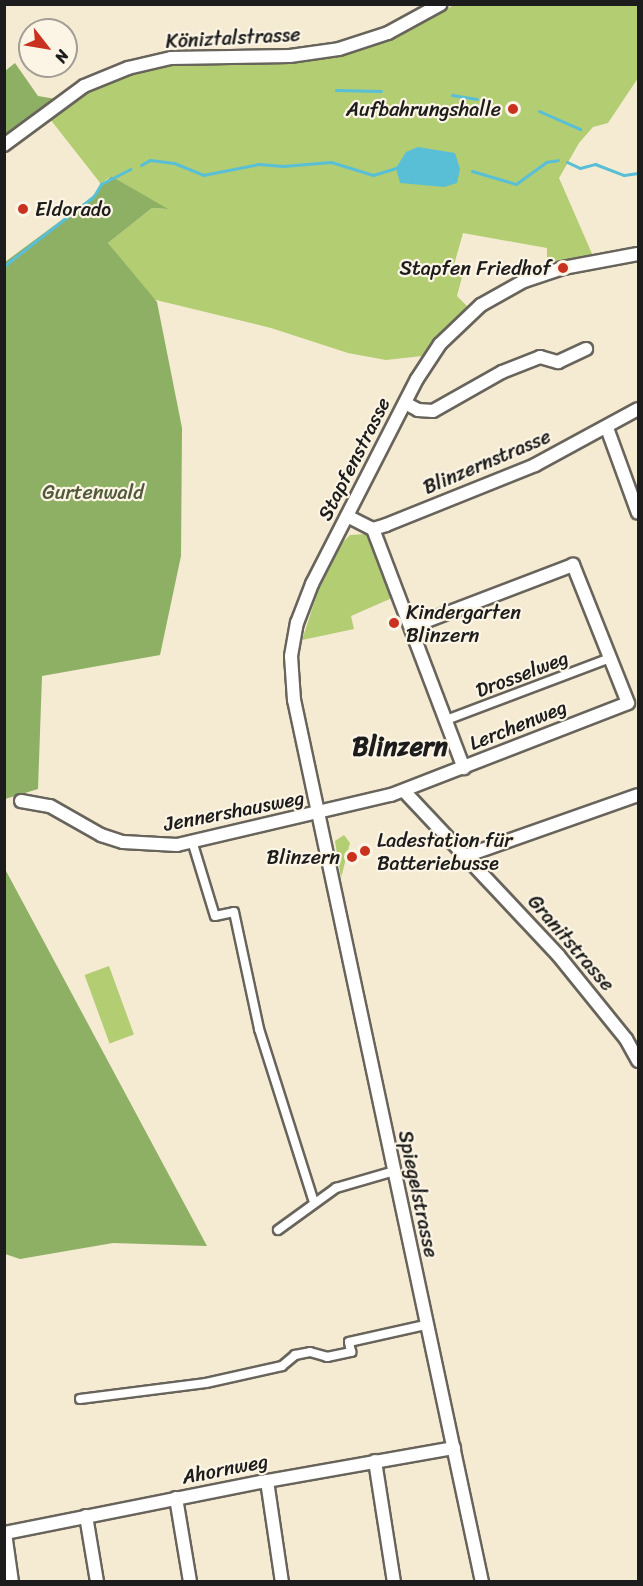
<!DOCTYPE html>
<html>
<head>
<meta charset="utf-8">
<style>
  body { margin:0 }
  #map { position:relative; width:643px; height:1586px; overflow:hidden; background:#f5ead2; font-family:Sriracha,sans-serif }
  div>[style] { position:absolute }
  .green>* { inset:0; background:#b2cd72; transform-origin:0 0 }
  .forest>* { inset:0; background:#8db064 }
  .water>* { inset:0; background:#59bfd7 }
  .stream>* { height:3px; margin:-1.5px; padding:0 1.5px; transform-origin:1.5px; border-radius:1.5px; background:#59bfd7 }
  .roads { filter:drop-shadow(2px 0 #68645c) drop-shadow(-2px 0 #68645c) drop-shadow(0 2px #68645c) drop-shadow(0 -2px #68645c) }
  .pedestrian>* { height:8px; margin:-4px; padding:0 4px; transform-origin:4px; border-radius:4px; background:#fff }
  .minor>* { height:12px; margin:-6px; padding:0 6px; transform-origin:6px; border-radius:6px; background:#fff }
  .dots>* { width:16px; height:16px; translate:-50% -50%; box-sizing:border-box; border:3px solid #fcf5e5; border-radius:50% }
  span { translate:-50% -50%; white-space:nowrap; text-align:center; line-height:1.15; -webkit-text-stroke:4.5px #fcf5e5; paint-order:stroke }
  .street-label { font-size:20px; color:#1c1c1c }
  .poi-label { font-size:20px; color:#1c1c1c }
  .right { translate:-100% -50%; text-align:right }
  .left { translate:0 -50%; text-align:left }
  .park-label { font-size:20px; color:#505a3a }
  .district-label { font-size:26px; color:#1c1c1c; font-weight:700 }
  .frame { position:absolute; inset:0; border:6px solid #1c1c1c; pointer-events:none }
  .north { position:absolute; left:18px; top:18px; width:60px; height:60px; box-sizing:border-box; background:#fcf5e5; border:2px solid #a29e95; border-radius:50%; rotate:121deg; font-size:16px; font-weight:700; line-height:24px; text-align:center; color:#1c1c1c }
  .north::after { content:''; display:block; margin:auto; width:21px; height:27px; background:#c8321e; clip-path:polygon(50% 0,100% 100%,50% 72%,0 100%) }
</style>
</head>
<body>
<div id="map">
  <div class="green">
    <div style="clip-path:polygon(454px 5px,638px 5px,638px 78px,608px 123px,593px 127px,579px 143px,559px 178px,593px 256px,547px 266px,547px 248px,463px 233px,454px 265px,462px 277px,457px 296px,467px 306px,422px 356px,386px 360px,348px 353px,271px 328px,152px 299px,108px 243px,152px 208px,166px 209px,111px 176px,101px 184px,50px 119px,88px 92px,130px 74px,171px 65px,319px 60px,393px 38px)"></div>
    <div style="clip-path:polygon(366px 534px,392px 598px,351px 616px,354px 629px,302px 640px,318px 591px,342px 543px,350px 535px)"></div>
    <div style="clip-path:polygon(344px 835px,350px 843px,341px 878px,335px 841px)"></div>
    <div style="left:109px;top:966px;width:73px;height:26px;rotate:70deg"></div>
  </div>
  <div class="forest">
    <div style="clip-path:polygon(15px 63px,38px 96px,56px 99px,5px 141px,5px 71px)"></div>
    <div style="clip-path:polygon(111px 176px,168px 209px,152px 208px,108px 243px,157px 302px,182px 428px,181px 556px,160px 655px,42px 676px,38px 789px,5px 799px,5px 262px,90px 199px)"></div>
    <div style="clip-path:polygon(5px 869px,207px 1246px,113px 1243px,20px 1259px,5px 1254px)"></div>
  </div>
  <div class="water">
    <div style="clip-path:polygon(418px 147px,455px 153px,460px 169px,457px 183px,444px 187px,400px 183px,396px 168px,406px 152px)"></div>
  </div>
  <div class="stream">
    <div style="left:336px;top:90px;width:45px;rotate:1.3deg"></div>
    <div style="left:452px;top:95px;width:25px;rotate:9deg"></div>
    <div style="left:539px;top:111px;width:45px;rotate:23.7deg"></div>
    <div style="left:150px;top:160px;width:24px;rotate:7deg"></div>
    <div style="left:174px;top:163px;width:31px;rotate:22deg"></div>
    <div style="left:203px;top:175px;width:57px;rotate:-11.1deg"></div>
    <div style="left:259px;top:164px;width:24px;rotate:5deg"></div>
    <div style="left:283px;top:166px;width:48px;rotate:-4.8deg"></div>
    <div style="left:331px;top:162px;width:44px;rotate:17.2deg"></div>
    <div style="left:373px;top:175px;width:24px;rotate:-17deg"></div>
    <div style="left:567px;top:162px;width:14px;rotate:25deg"></div>
    <div style="left:580px;top:168px;width:16px;rotate:-15deg"></div>
    <div style="left:595px;top:164px;width:31px;rotate:21deg"></div>
    <div style="left:624px;top:175px;width:14px;rotate:-8deg"></div>
    <div style="left:141px;top:165px;width:10px;rotate:-29deg"></div>
    <div style="left:472px;top:171px;width:46px;rotate:16.5deg"></div>
    <div style="left:516px;top:184px;width:37px;rotate:-36deg"></div>
    <div style="left:546px;top:162px;width:12px;rotate:-9deg"></div>
    <div style="left:4px;top:266px;width:114px;rotate:-37.9deg"></div>
    <div style="left:94px;top:196px;width:14px;rotate:-60deg"></div>
    <div style="left:101px;top:184px;width:33px;rotate:-27deg"></div>
  </div>
  <div class="roads">
    <div class="pedestrian">
      <div style="left:446px;top:720px;width:175px;rotate:-20.7deg"></div>
      <div style="left:192px;top:841px;width:78px;rotate:73deg"></div>
      <div style="left:215px;top:916px;width:19px;rotate:-12deg"></div>
      <div style="left:234px;top:912px;width:120px;rotate:77.9deg"></div>
      <div style="left:259px;top:1029px;width:182px;rotate:72.4deg"></div>
      <div style="left:278px;top:1230px;width:72px;rotate:-35.9deg"></div>
      <div style="left:336px;top:1188px;width:60px;rotate:-16.3deg"></div>
      <div style="left:80px;top:1399px;width:127px;rotate:-7.2deg"></div>
      <div style="left:206px;top:1383px;width:78px;rotate:-12.6deg"></div>
      <div style="left:282px;top:1366px;width:17px;rotate:-40deg"></div>
      <div style="left:295px;top:1355px;width:15px;rotate:-11deg"></div>
      <div style="left:310px;top:1352px;width:18px;rotate:16deg"></div>
      <div style="left:327px;top:1357px;width:25px;rotate:-12deg"></div>
      <div style="left:351px;top:1352px;width:10px;rotate:-101deg"></div>
      <div style="left:349px;top:1342px;width:78px;rotate:-12.6deg"></div>
    </div>
    <div class="minor">
      <div style="left:4px;top:145px;width:99px;rotate:-36.4deg"></div>
      <div style="left:84px;top:86px;width:48px;rotate:-22.2deg"></div>
      <div style="left:128px;top:68px;width:44px;rotate:-13.1deg"></div>
      <div style="left:171px;top:58px;width:119px;rotate:-1deg"></div>
      <div style="left:290px;top:56px;width:49px;rotate:-8.1deg"></div>
      <div style="left:339px;top:49px;width:52px;rotate:-18.1deg"></div>
      <div style="left:388px;top:33px;width:60px;rotate:-28.7deg"></div>
      <div style="left:405px;top:403px;width:15px;rotate:28deg"></div>
      <div style="left:418px;top:410px;width:15px;rotate:4deg"></div>
      <div style="left:433px;top:411px;width:79px;rotate:-29.5deg"></div>
      <div style="left:502px;top:372px;width:41px;rotate:-21.5deg"></div>
      <div style="left:540px;top:357px;width:19px;rotate:16deg"></div>
      <div style="left:558px;top:362px;width:31px;rotate:-25deg"></div>
      <div style="left:607px;top:428px;width:90px;rotate:70deg"></div>
      <div style="left:347px;top:516px;width:29px;rotate:27deg"></div>
      <div style="left:373px;top:529px;width:14px;rotate:-17deg"></div>
      <div style="left:386px;top:525px;width:161px;rotate:-21.9deg"></div>
      <div style="left:535px;top:465px;width:117px;rotate:-28.5deg"></div>
      <div style="left:373px;top:529px;width:256px;rotate:69.2deg"></div>
      <div style="left:404px;top:791px;width:225px;rotate:46.8deg"></div>
      <div style="left:558px;top:955px;width:108px;rotate:51deg"></div>
      <div style="left:626px;top:1039px;width:25px;rotate:61deg"></div>
      <div style="left:21px;top:801px;width:29px;rotate:10deg"></div>
      <div style="left:50px;top:806px;width:59px;rotate:29.6deg"></div>
      <div style="left:101px;top:835px;width:23px;rotate:18deg"></div>
      <div style="left:123px;top:842px;width:54px;rotate:3.2deg"></div>
      <div style="left:177px;top:845px;width:220px;rotate:-13.2deg"></div>
      <div style="left:391px;top:795px;width:254px;rotate:-21.2deg"></div>
      <div style="left:628px;top:703px;width:149px;rotate:-111.7deg"></div>
      <div style="left:573px;top:565px;width:173px;rotate:159.1deg"></div>
      <div style="left:468px;top:855px;width:180px;rotate:-19.4deg"></div>
      <div style="left:375px;top:1461px;width:122px;rotate:81.1deg"></div>
      <div style="left:267px;top:1481px;width:102px;rotate:81.6deg"></div>
      <div style="left:176px;top:1498px;width:85px;rotate:80.5deg"></div>
      <div style="left:86px;top:1516px;width:67px;rotate:80.5deg"></div>
      <div style="left:12px;top:1582px;width:49px;rotate:-98.1deg"></div>
      <div style="left:5px;top:1533px;width:261px;rotate:-11.3deg"></div>
      <div style="left:261px;top:1482px;width:196px;rotate:-10deg"></div>
      <div style="left:482px;top:1582px;width:902px;rotate:-102.03deg"></div>
      <div style="left:294px;top:700px;width:44px;rotate:-93.9deg"></div>
      <div style="left:291px;top:656px;width:34px;rotate:-80deg"></div>
      <div style="left:297px;top:623px;width:42px;rotate:-69deg"></div>
      <div style="left:312px;top:584px;width:230px;rotate:-62.9deg"></div>
      <div style="left:417px;top:379px;width:42px;rotate:-56.7deg"></div>
      <div style="left:440px;top:344px;width:57px;rotate:-43.6deg"></div>
      <div style="left:481px;top:305px;width:49px;rotate:-29.2deg"></div>
      <div style="left:524px;top:281px;width:41px;rotate:-18.4deg"></div>
      <div style="left:563px;top:268px;width:76px;rotate:-10.6deg"></div>
    </div>
  </div>
  <div class="dots">
    <div style="left:513px;top:109px;background:#c8321e"></div>
    <div style="left:23px;top:209px;background:#c8321e"></div>
    <div style="left:563px;top:268px;background:#c8321e"></div>
    <div style="left:394px;top:623px;background:#c8321e"></div>
    <div style="left:365px;top:851px;background:#c8321e"></div>
    <div style="left:352px;top:857px;background:#c8321e"></div>
  </div>
  <div class="street-label">
    <span style="left:233px;top:38px;rotate:-3deg">Köniztalstrasse</span>
    <span style="left:354px;top:459px;rotate:-63deg">Stapfenstrasse</span>
    <span style="left:487px;top:462px;rotate:-23deg">Blinzernstrasse</span>
    <span style="left:522px;top:674px;rotate:-21deg">Drosselweg</span>
    <span style="left:518px;top:725px;rotate:-22deg">Lerchenweg</span>
    <span style="left:234px;top:811px;rotate:-11deg">Jennershausweg</span>
    <span style="left:571px;top:943px;rotate:49deg">Granitstrasse</span>
    <span style="left:418px;top:1194px;rotate:78deg">Spiegelstrasse</span>
    <span style="left:225px;top:1469px;rotate:-11deg">Ahornweg</span>
  </div>
  <div class="poi-label">
    <span class="right" style="left:501px;top:109px">Aufbahrungshalle</span>
    <span class="left" style="left:35px;top:209px">Eldorado</span>
    <span class="right" style="left:551px;top:268px">Stapfen Friedhof</span>
    <span class="left" style="left:406px;top:624px">Kindergarten<br>Blinzern</span>
    <span class="left" style="left:377px;top:852px">Ladestation für<br>Batteriebusse</span>
    <span class="right" style="left:340px;top:857px">Blinzern</span>
  </div>
  <div class="park-label">
    <span style="left:93px;top:492px">Gurtenwald</span>
  </div>
  <div class="district-label">
    <span style="left:400px;top:747px">Blinzern</span>
  </div>
  <div class="frame"></div>
  <div class="north">N</div>
</div>
</body>
</html>
